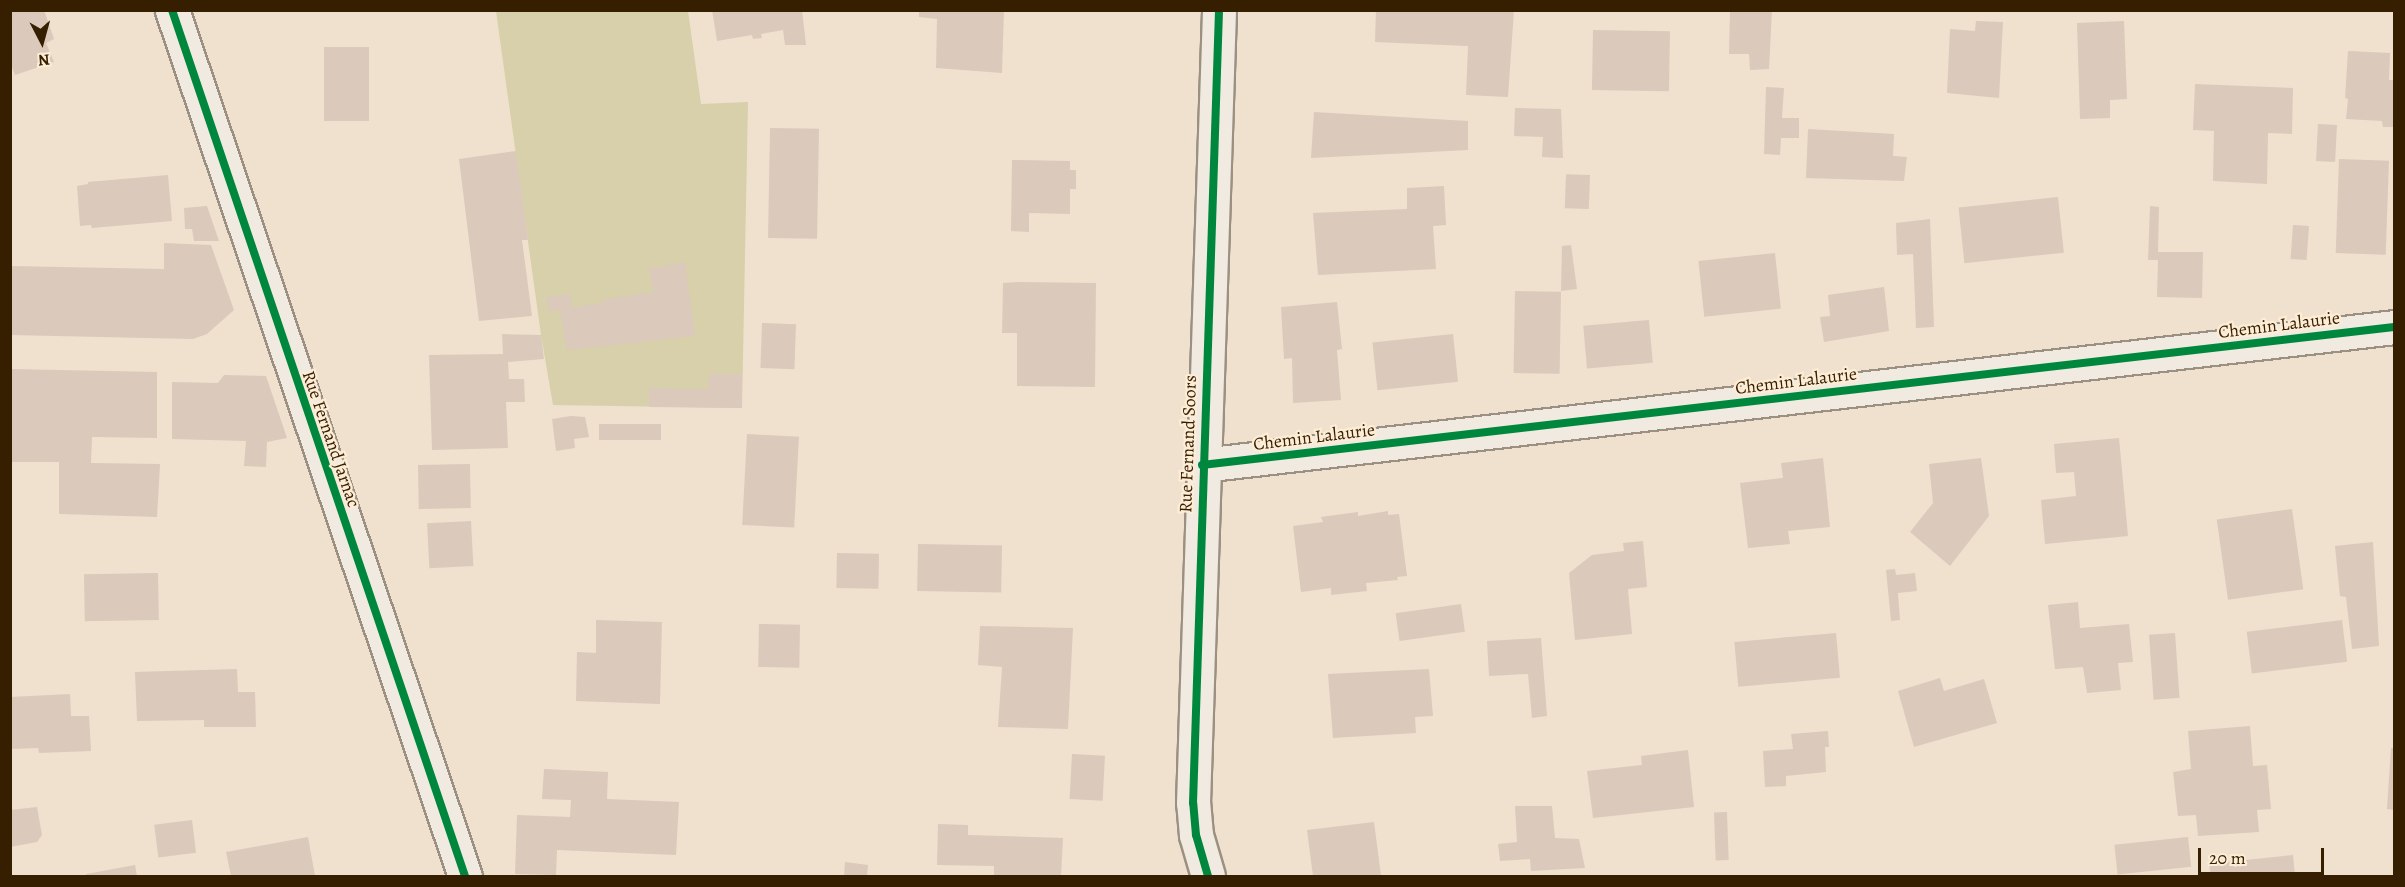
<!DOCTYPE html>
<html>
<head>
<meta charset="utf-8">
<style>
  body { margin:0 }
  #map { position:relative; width:2405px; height:887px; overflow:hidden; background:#efe1cd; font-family:Alegreya,serif }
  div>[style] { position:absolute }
  .green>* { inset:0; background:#d7d0aa }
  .building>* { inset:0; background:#dbc9bc; transform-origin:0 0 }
  .roads { filter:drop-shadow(2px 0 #9b9081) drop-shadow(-2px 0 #9b9081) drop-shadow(0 2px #9b9081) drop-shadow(0 -2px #9b9081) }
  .minor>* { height:33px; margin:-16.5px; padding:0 16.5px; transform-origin:16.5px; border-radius:16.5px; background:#f0eae0 }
  .tertiary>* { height:33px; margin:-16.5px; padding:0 16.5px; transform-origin:16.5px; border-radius:16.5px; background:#f0eae0 }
  .cycleway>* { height:8px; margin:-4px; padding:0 4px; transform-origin:4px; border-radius:4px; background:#00873e }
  span { translate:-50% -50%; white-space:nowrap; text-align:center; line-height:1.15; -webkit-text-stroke:4.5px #fdedd6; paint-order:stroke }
  .street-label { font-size:18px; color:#361f00 }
  .frame { position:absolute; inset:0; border:12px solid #361f00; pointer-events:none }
  .north { position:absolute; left:12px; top:12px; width:60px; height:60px; -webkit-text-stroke:4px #fdedd6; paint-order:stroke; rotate:174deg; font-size:16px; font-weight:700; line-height:24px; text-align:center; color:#361f00 }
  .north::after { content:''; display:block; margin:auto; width:21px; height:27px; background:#361f00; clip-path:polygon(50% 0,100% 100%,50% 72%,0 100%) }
  .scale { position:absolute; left:2198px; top:848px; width:126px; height:27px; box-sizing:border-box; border:3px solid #361f00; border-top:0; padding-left:8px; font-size:18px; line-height:21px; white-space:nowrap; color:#361f00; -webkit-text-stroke:4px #fdedd6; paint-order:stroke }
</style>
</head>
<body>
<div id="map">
  <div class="green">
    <div style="clip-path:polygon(496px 11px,688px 11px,701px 104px,748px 102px,742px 408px,553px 405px,541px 335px)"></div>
  </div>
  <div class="building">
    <div style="clip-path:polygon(10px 10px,44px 10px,54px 39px,46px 43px,54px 62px,15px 75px,10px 62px)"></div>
    <div style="clip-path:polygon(712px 10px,802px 10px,806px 45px,785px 45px,783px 30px,761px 34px,762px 38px,753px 39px,752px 35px,717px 41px)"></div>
    <div style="clip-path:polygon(919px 10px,1004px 10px,1002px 73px,936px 68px,937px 19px,919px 17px)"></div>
    <div style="clip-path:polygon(1376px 10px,1514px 10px,1508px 97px,1466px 95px,1468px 46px,1375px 42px)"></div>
    <div style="clip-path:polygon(1730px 10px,1772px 10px,1769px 69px,1750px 70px,1749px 54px,1729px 54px)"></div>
    <div style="clip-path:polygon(1976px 21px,2003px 22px,1999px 98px,1947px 93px,1950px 29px,1975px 31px)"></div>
    <div style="clip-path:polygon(2124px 21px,2127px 99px,2110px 100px,2110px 118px,2080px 119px,2077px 23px)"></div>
    <div style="left:1593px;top:30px;width:77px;height:60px;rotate:1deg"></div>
    <div style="left:324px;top:47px;width:45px;height:74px"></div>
    <div style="clip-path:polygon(2348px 51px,2390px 53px,2389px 80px,2394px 80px,2394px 127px,2383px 127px,2382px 121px,2346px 119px,2348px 99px,2345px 98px)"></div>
    <div style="clip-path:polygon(2195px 84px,2293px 88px,2292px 134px,2268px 133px,2267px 184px,2213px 181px,2214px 131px,2193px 130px)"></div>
    <div style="clip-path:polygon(1766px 87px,1784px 88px,1782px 118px,1799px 118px,1799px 138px,1781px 138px,1780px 155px,1764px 154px)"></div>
    <div style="clip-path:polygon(1515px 108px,1561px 109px,1563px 158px,1542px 157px,1543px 137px,1514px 136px)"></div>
    <div style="clip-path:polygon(1314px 112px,1468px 121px,1468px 150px,1311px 158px)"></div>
    <div style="left:2318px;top:124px;width:19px;height:37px;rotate:3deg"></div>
    <div style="left:770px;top:128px;width:49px;height:110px;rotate:1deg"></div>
    <div style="clip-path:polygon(1808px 129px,1894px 134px,1893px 156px,1907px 157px,1904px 181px,1806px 178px)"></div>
    <div style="clip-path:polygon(516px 151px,528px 240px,522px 240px,532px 316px,479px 321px,459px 159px)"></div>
    <div style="left:2339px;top:159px;width:50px;height:94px;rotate:2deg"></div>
    <div style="clip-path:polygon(1012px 160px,1070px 161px,1070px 170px,1076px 170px,1076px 189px,1070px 189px,1070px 214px,1029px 213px,1029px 232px,1011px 231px)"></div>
    <div style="clip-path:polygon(168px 175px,172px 221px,92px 228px,91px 225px,80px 226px,77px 186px,88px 184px,88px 182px)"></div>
    <div style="left:1590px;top:175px;width:34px;height:24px;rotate:92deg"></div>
    <div style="clip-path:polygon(1444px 186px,1446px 225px,1433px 226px,1436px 269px,1318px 275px,1313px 213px,1407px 209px,1407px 188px)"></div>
    <div style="left:2058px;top:197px;width:56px;height:100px;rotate:84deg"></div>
    <div style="clip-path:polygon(207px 206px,219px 241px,194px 241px,192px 229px,185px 229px,184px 208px)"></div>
    <div style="clip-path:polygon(2150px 206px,2159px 207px,2158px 252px,2203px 252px,2202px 298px,2157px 297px,2158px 260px,2148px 260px)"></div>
    <div style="clip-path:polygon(1930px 219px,1934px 327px,1916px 328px,1913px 254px,1897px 255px,1896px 223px)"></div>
    <div style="left:2293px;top:225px;width:16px;height:34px;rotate:4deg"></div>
    <div style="clip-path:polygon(164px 243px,211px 245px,234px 310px,207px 334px,193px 339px,10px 335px,10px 266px,164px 269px)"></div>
    <div style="clip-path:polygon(1571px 245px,1577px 289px,1561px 291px,1562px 246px)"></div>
    <div style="left:1775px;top:253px;width:56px;height:77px;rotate:84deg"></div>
    <div style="clip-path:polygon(685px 262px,695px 336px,567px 350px,560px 310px,549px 311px,546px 297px,570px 294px,572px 308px,605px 302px,605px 299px,654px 292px,649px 269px)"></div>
    <div style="clip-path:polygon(1019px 282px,1096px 283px,1095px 387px,1017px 386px,1017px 333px,1002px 333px,1003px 283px)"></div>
    <div style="clip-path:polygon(1884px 287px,1889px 331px,1824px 342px,1820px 317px,1830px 316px,1828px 295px)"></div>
    <div style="left:1515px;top:291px;width:46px;height:82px;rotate:1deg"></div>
    <div style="clip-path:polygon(1337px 302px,1342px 349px,1337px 350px,1341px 400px,1293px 403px,1292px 358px,1284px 359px,1281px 307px)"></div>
    <div style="left:1649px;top:320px;width:43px;height:66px;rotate:85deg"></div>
    <div style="left:762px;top:323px;width:34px;height:45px;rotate:2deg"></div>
    <div style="clip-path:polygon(502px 334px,541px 335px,544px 359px,508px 362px,509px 379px,524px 379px,525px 402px,506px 402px,508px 448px,432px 450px,429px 355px,503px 354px)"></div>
    <div style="left:1453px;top:334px;width:48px;height:81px;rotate:84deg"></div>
    <div style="clip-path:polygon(10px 369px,157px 372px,157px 438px,92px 437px,91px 463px,160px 464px,157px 517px,59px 514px,59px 462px,11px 462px)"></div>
    <div style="clip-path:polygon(709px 374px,742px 374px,742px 408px,649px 407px,649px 388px,708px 389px)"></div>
    <div style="clip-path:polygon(224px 375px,266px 376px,287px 438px,267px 442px,266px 467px,244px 466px,246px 441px,172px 439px,172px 382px,218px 383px)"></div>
    <div style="clip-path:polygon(571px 416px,585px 417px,589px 437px,574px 439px,575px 448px,556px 451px,552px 419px)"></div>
    <div style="left:599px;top:424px;width:62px;height:16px"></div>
    <div style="left:747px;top:434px;width:52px;height:91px;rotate:3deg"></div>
    <div style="clip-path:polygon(2119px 438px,2128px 536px,2045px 544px,2041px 500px,2076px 496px,2074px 472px,2056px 473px,2054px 444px)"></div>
    <div style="clip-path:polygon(1823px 458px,1830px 527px,1788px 531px,1790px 544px,1748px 548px,1740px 483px,1783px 478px,1781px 463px)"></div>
    <div style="clip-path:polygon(1981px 458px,1989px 516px,1950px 566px,1910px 532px,1933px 503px,1929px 464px)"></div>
    <div style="left:470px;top:464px;width:44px;height:52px;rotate:89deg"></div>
    <div style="left:2292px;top:509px;width:81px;height:76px;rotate:82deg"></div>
    <div style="clip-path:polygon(1388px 511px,1388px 515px,1399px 514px,1407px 576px,1397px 577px,1398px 580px,1366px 583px,1367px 591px,1331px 595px,1331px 588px,1301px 592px,1293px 526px,1323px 522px,1321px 517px,1358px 512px,1358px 516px)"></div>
    <div style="left:471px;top:521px;width:45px;height:44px;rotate:87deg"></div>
    <div style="clip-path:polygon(1643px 541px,1647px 587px,1628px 589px,1632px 634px,1575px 640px,1569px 573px,1592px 555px,1624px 551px,1623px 543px)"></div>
    <div style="clip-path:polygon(2373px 542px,2379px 646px,2352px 649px,2346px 597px,2340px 596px,2335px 546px)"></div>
    <div style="left:918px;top:544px;width:84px;height:47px;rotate:1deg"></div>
    <div style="left:837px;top:553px;width:42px;height:35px;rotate:1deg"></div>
    <div style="clip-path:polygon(1895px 569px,1896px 575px,1915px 573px,1917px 591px,1898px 593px,1900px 620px,1891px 621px,1886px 570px)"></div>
    <div style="left:158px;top:573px;width:47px;height:74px;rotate:89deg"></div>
    <div style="clip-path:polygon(2078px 602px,2080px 628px,2129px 624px,2133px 662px,2118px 663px,2121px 690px,2087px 693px,2083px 667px,2055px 669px,2048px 605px)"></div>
    <div style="left:1461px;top:604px;width:28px;height:66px;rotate:82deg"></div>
    <div style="clip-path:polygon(596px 620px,662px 622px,660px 704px,576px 701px,577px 652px,596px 653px)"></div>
    <div style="left:2342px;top:620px;width:42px;height:96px;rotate:83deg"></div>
    <div style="left:759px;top:624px;width:41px;height:43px;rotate:1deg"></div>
    <div style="clip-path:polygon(980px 626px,1073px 628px,1068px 729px,998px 727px,1002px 667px,978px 665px)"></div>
    <div style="left:1836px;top:633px;width:45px;height:102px;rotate:85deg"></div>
    <div style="left:2175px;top:633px;width:65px;height:26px;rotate:86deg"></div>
    <div style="clip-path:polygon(1541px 638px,1547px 716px,1532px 718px,1528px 674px,1489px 676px,1487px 641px)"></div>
    <div style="clip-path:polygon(237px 669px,238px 692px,255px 692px,256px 727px,204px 727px,204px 720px,137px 721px,135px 672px)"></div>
    <div style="clip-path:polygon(1429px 669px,1433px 716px,1415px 717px,1416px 733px,1333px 738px,1328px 674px)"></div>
    <div style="clip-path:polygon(1940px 678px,1944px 691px,1984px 679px,1997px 723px,1914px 747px,1898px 691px)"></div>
    <div style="clip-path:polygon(70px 694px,71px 716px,89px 716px,91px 751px,39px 753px,38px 748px,10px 749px,10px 697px)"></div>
    <div style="clip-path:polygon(2250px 726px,2253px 766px,2267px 765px,2271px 809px,2257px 810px,2259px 832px,2198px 836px,2196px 815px,2178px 816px,2173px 772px,2191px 769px,2188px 731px)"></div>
    <div style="clip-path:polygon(1828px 731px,1829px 747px,1825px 747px,1826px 772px,1786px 776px,1786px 786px,1765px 787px,1763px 751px,1793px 749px,1791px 734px)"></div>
    <div style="clip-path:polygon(2391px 748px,2394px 748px,2394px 810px,2387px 809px)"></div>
    <div style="clip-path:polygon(1688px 750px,1694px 807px,1593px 818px,1587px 771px,1642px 765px,1641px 756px)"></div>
    <div style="left:1072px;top:754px;width:33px;height:45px;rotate:3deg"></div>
    <div style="clip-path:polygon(544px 769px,608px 772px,607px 799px,679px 802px,676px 855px,557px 850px,556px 875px,515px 874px,517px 815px,570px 817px,571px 800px,542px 799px)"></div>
    <div style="clip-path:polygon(1515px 806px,1552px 806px,1555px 838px,1579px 839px,1585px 868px,1531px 871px,1530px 859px,1500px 861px,1498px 844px,1517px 842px)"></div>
    <div style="clip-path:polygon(37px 807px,42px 835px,37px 842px,10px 847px,10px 810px)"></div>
    <div style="left:1727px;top:812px;width:48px;height:13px;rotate:88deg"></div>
    <div style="left:192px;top:820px;width:33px;height:38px;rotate:83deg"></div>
    <div style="clip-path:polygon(1374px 822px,1381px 876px,1313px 876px,1307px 830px)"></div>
    <div style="clip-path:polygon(938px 824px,968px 825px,968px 835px,1063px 838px,1061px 876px,994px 876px,994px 866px,937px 865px)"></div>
    <div style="clip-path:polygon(308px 837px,315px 876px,231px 876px,226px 852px)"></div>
    <div style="left:2188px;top:837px;width:30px;height:74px;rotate:84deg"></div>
    <div style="clip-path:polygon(2293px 855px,2295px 876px,2211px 876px,2209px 864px)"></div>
    <div style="clip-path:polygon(845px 862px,868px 865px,867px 876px,844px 876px)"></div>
    <div style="clip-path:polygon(135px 865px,137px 876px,86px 876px,86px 874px)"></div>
  </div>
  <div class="roads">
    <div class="minor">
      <div style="left:172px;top:10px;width:914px;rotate:71.31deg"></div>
      <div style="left:1202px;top:465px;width:1200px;rotate:-6.6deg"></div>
    </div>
    <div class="tertiary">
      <div style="left:1208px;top:876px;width:43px;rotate:-106.3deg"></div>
      <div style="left:1196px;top:835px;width:32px;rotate:-95deg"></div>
      <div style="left:1193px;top:803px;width:793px;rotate:-88.12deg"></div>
    </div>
  </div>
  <div class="cycleway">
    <div style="left:172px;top:10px;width:914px;rotate:71.31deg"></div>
    <div style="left:1202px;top:465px;width:1200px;rotate:-6.6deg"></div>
    <div style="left:1208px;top:876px;width:43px;rotate:-106.3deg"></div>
    <div style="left:1196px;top:835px;width:32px;rotate:-95deg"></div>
    <div style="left:1193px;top:803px;width:793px;rotate:-88.12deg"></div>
  </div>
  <div class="street-label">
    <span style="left:2279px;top:325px;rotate:-7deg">Chemin Lalaurie</span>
    <span style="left:1796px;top:381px;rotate:-7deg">Chemin Lalaurie</span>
    <span style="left:1314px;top:437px;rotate:-7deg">Chemin Lalaurie</span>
    <span style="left:331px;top:439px;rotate:71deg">Rue Fernand Jarnac</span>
    <span style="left:1188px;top:444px;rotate:-88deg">Rue Fernand Soors</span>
  </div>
  <div class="frame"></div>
  <div class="north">N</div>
  <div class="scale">20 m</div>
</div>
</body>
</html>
